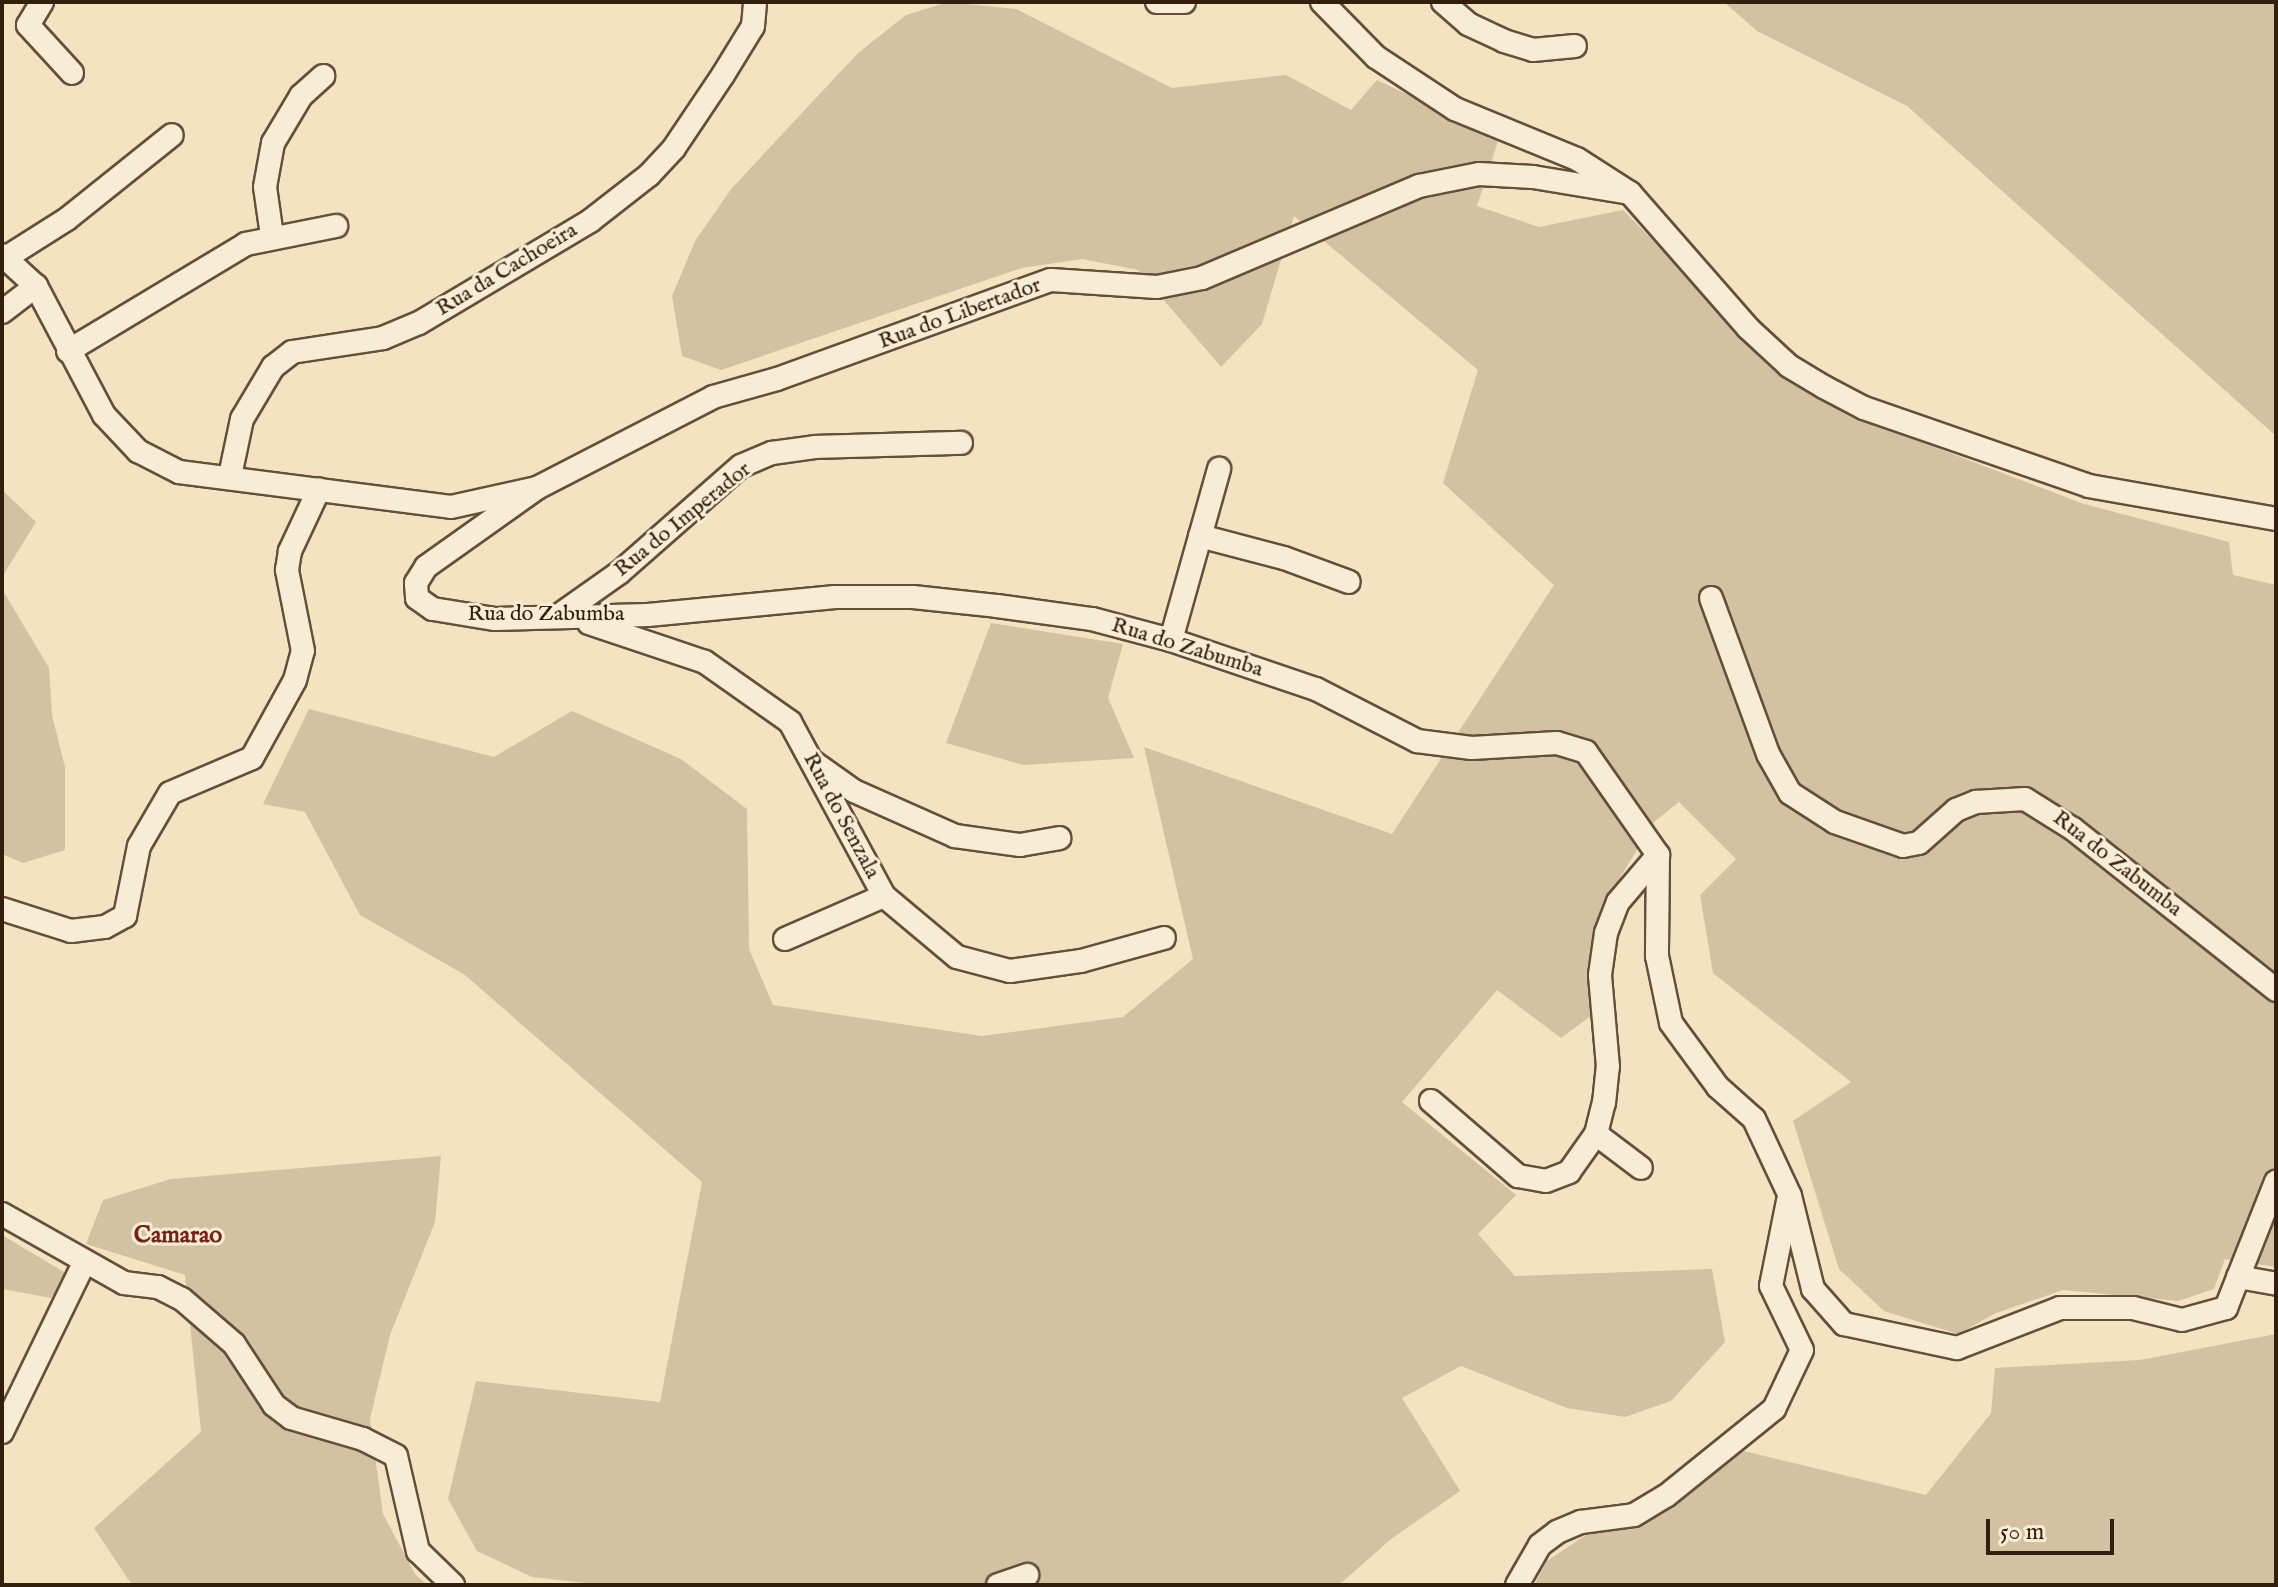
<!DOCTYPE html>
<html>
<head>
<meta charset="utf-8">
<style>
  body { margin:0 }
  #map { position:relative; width:2278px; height:1587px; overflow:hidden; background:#f3e3c0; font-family:"IM FELL English",serif }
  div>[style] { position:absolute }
  .green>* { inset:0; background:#d3c2a2 }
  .roads { filter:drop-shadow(2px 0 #644f3a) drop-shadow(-2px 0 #644f3a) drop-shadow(0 2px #644f3a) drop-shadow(0 -2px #644f3a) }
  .minor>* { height:22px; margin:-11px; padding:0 11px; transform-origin:11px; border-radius:11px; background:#f7edd6 }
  span { translate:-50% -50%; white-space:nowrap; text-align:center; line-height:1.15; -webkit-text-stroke:6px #f7edd6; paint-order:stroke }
  .street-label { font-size:22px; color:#341e0d }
  .neighbourhood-label { font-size:24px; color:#7a1f14; font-weight:700 }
  .frame { position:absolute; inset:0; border:4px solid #341e0d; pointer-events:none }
  .scale { position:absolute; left:1986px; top:1519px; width:128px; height:36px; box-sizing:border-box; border:4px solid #341e0d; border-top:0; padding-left:10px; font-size:24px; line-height:28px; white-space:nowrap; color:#341e0d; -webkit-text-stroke:6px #f7edd6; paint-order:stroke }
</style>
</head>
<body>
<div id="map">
  <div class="green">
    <div style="clip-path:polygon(948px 2px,1016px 9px,1172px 88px,1286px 75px,1351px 110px,1377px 80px,1499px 138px,1477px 206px,1539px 227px,1623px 210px,1784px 374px,1858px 418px,2084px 504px,2229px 542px,2233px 575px,2276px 585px,2276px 1267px,2225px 1259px,2214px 1289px,2178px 1301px,2063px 1290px,1996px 1313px,1958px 1334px,1884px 1311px,1839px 1269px,1793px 1121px,1851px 1082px,1713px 973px,1700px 895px,1736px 859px,1679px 802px,1654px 822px,1610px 894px,1597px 932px,1596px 1012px,1561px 1038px,1497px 990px,1402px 1102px,1516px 1195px,1478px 1234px,1515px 1276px,1712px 1269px,1725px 1342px,1671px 1401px,1625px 1417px,1567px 1408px,1461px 1366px,1402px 1398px,1460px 1491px,1391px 1539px,1339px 1585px,603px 1585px,532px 1577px,477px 1551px,448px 1499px,476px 1381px,660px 1402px,702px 1182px,465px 975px,360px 915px,305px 812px,263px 804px,309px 709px,494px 757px,572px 711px,681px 759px,747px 809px,749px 949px,773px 1005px,982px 1036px,1123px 1017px,1193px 959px,1144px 747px,1392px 834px,1554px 585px,1443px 483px,1478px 370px,1294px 216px,1262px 324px,1221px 367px,1138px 270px,1082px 259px,1022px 268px,721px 370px,682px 356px,672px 296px,695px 241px,732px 188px,858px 53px,906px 15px)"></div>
    <div style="clip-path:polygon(1724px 2px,2276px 2px,2276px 436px,1907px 106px,1757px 31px)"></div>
    <div style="clip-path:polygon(2px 490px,36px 522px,2px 577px)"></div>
    <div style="clip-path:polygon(2px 589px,49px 668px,52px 715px,65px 767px,65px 850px,23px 863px,2px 854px)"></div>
    <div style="clip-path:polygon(991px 623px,1123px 644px,1108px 698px,1134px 758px,1023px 765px,946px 743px)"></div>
    <div style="clip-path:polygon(441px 1156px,435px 1222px,390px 1335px,370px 1419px,383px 1514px,415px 1574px,427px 1585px,132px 1585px,94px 1528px,201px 1432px,185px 1275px,86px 1244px,103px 1200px,171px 1179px)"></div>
    <div style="clip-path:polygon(2px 1235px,69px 1275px,51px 1298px,2px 1289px)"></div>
    <div style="clip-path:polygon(2276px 1334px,2276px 1585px,1534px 1585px,1547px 1561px,1586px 1535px,1649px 1521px,1744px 1451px,1926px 1495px,1991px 1413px,1995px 1368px,2140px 1360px)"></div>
  </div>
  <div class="roads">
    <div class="minor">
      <div style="left:42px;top:2px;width:27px;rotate:121deg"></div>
      <div style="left:28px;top:25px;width:65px;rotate:47.5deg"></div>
      <div style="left:1157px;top:2px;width:27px"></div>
      <div style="left:1322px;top:2px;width:77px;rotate:45.5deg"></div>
      <div style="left:1376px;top:57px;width:95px;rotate:33.4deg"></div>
      <div style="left:1455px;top:109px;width:132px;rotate:22.3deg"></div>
      <div style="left:1577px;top:159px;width:63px;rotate:32.7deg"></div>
      <div style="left:1630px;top:193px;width:179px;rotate:48.8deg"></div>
      <div style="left:1748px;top:328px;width:56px;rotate:42.8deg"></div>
      <div style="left:1789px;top:366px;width:41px;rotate:31deg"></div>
      <div style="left:1824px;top:387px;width:45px;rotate:27.7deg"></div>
      <div style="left:1864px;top:408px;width:238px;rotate:19.1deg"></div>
      <div style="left:2089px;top:486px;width:190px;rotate:10deg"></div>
      <div style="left:1443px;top:2px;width:33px;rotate:41deg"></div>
      <div style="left:1468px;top:24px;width:40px;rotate:25deg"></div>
      <div style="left:1504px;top:41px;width:30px;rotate:17deg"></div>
      <div style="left:1533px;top:50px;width:42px;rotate:-5.4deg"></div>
      <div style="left:272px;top:236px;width:49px;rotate:-98.1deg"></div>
      <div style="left:265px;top:187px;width:45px;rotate:-79.7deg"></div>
      <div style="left:273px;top:143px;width:55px;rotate:-59.2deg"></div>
      <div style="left:301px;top:96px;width:30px;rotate:-42deg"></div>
      <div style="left:2px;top:255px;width:46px;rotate:42.4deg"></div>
      <div style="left:36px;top:286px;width:146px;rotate:62.2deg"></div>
      <div style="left:104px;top:415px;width:50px;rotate:46.6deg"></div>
      <div style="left:138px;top:451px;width:46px;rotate:27.1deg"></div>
      <div style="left:179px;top:472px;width:274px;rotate:7.3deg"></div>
      <div style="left:451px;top:507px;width:88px;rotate:-12.5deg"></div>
      <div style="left:537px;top:488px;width:136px;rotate:144.6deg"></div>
      <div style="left:426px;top:567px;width:19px;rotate:122deg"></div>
      <div style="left:416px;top:583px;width:15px;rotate:86deg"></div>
      <div style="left:417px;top:598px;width:19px;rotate:35deg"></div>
      <div style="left:433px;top:609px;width:63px;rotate:9.2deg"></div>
      <div style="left:495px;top:619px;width:153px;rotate:-1.5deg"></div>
      <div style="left:648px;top:615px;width:188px;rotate:-5.5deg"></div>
      <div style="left:835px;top:597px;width:78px"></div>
      <div style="left:913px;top:597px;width:84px;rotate:6.1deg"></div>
      <div style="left:997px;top:606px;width:96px;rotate:7.8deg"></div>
      <div style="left:1092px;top:619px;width:82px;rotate:14.9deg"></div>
      <div style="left:1171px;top:640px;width:153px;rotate:18.7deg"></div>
      <div style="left:1316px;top:689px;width:114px;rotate:27.2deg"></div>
      <div style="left:1417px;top:741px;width:55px;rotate:7.3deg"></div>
      <div style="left:1472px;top:748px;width:85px;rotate:-3.4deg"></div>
      <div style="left:1557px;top:743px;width:30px;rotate:17deg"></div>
      <div style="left:1586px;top:752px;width:126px;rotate:55deg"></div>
      <div style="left:1658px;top:855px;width:101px;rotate:90.6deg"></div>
      <div style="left:1657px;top:956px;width:68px;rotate:78.2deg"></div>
      <div style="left:1671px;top:1023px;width:79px;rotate:53.7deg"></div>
      <div style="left:1718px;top:1087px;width:48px;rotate:41.6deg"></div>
      <div style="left:1754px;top:1119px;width:85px;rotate:64.9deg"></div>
      <div style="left:1790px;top:1196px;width:96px;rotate:76.1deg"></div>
      <div style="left:1813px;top:1289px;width:47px;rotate:48.5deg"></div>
      <div style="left:1844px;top:1324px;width:116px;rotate:12deg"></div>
      <div style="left:1957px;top:1348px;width:110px;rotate:-21.2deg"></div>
      <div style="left:2060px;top:1308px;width:73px"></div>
      <div style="left:2133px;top:1308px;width:50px;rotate:13.8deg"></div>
      <div style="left:2182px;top:1320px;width:46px;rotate:-15.3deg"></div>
      <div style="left:2226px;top:1308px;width:136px;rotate:-68.4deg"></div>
      <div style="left:7px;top:257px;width:71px;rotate:-32.3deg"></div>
      <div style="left:67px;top:219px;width:134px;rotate:-38.7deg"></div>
      <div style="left:2px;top:312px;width:43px;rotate:-37.4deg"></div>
      <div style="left:68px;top:351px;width:208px;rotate:-31deg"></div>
      <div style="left:246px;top:244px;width:92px;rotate:-11.3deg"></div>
      <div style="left:230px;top:476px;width:58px;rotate:-78.1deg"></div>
      <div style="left:242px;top:419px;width:61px;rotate:-59.2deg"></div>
      <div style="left:273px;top:367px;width:24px;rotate:-38deg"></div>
      <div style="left:292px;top:352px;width:92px;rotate:-8.7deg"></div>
      <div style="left:383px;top:338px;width:39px;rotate:-23deg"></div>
      <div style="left:419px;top:323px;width:199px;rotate:-30.8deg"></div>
      <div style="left:590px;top:221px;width:75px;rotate:-37.9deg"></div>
      <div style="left:649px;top:175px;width:37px;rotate:-47deg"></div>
      <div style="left:674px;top:148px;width:88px;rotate:-56.1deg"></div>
      <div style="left:723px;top:75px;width:57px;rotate:-58.5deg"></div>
      <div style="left:753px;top:26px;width:24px;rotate:-85deg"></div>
      <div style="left:537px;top:488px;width:198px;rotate:-27.3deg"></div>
      <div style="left:713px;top:397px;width:66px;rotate:-15.7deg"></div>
      <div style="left:777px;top:379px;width:291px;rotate:-19.9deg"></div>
      <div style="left:1051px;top:280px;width:106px;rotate:3.8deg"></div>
      <div style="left:1157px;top:287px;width:46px;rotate:-11.3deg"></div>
      <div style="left:1202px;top:278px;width:236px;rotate:-23deg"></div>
      <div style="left:1419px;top:186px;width:61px;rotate:-11.3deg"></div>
      <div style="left:1479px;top:174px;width:54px;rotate:3.2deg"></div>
      <div style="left:1533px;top:177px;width:98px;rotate:9.4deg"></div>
      <div style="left:1200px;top:536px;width:87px;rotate:14.7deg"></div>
      <div style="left:1284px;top:558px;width:69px;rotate:20.3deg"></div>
      <div style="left:1711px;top:598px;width:166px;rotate:69.9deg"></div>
      <div style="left:1768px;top:754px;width:45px;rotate:60.6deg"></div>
      <div style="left:1790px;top:793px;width:54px;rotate:32.8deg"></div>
      <div style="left:1835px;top:822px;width:72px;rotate:19.4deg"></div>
      <div style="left:1903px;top:846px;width:16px;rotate:-11deg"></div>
      <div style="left:1919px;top:843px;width:50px;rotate:-41.7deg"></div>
      <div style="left:1956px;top:810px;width:22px;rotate:-22deg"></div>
      <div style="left:1976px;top:802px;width:49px;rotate:-3.5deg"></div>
      <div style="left:2025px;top:799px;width:57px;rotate:32deg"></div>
      <div style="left:2073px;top:829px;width:259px;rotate:38.4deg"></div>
      <div style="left:558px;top:616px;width:75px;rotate:-35.2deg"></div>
      <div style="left:619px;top:573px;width:162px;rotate:-41.3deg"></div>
      <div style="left:741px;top:466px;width:34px;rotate:-23deg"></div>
      <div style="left:772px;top:453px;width:43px;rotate:-7.9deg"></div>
      <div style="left:815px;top:447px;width:146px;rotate:-1.6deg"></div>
      <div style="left:589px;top:623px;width:122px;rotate:18.6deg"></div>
      <div style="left:705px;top:662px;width:104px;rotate:35.2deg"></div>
      <div style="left:790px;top:722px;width:198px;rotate:61.6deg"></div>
      <div style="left:884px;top:896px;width:95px;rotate:39.9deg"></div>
      <div style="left:957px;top:957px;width:55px;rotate:14.8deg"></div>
      <div style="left:1010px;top:971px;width:72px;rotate:-8deg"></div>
      <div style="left:1081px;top:961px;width:86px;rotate:-15.5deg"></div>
      <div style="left:1171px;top:640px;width:178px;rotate:-74.3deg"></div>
      <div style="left:813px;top:762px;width:50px;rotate:35.3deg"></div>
      <div style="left:854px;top:791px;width:111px;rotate:24deg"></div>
      <div style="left:955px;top:836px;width:66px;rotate:7.9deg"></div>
      <div style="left:1020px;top:845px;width:40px;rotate:-10deg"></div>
      <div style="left:2px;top:909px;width:72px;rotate:17.7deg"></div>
      <div style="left:71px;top:931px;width:34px;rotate:-7deg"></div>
      <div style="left:105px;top:927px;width:23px;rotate:-29deg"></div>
      <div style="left:125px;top:916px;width:71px;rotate:-78.7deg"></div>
      <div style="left:139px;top:846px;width:61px;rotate:-59.7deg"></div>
      <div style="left:170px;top:793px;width:89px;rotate:-23.1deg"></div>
      <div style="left:252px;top:758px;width:89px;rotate:-61.1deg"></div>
      <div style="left:295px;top:680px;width:30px;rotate:-75deg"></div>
      <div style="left:303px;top:651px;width:83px;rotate:-101.2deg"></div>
      <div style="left:287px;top:570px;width:19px;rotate:-81deg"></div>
      <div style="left:290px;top:551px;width:68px;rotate:-64.9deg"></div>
      <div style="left:785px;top:939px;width:108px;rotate:-23.5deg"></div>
      <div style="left:1431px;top:1101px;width:115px;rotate:40.8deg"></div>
      <div style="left:1518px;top:1176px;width:28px;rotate:10deg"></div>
      <div style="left:1546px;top:1181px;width:25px;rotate:-21deg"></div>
      <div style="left:1569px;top:1172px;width:47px;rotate:-54.6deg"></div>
      <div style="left:1596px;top:1134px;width:32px;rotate:-76deg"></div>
      <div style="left:1604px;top:1103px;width:36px;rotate:-84deg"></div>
      <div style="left:1608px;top:1067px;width:92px;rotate:-95deg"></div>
      <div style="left:1600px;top:975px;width:42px;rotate:-81.9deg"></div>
      <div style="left:1606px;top:933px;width:33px;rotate:-69deg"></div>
      <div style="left:1618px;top:902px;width:62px;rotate:-49.6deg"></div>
      <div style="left:1596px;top:1134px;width:56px;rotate:37.1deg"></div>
      <div style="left:2px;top:1214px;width:140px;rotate:29.5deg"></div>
      <div style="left:124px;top:1283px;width:34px;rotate:7deg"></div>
      <div style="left:158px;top:1287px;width:27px;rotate:27deg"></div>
      <div style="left:182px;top:1299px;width:69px;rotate:40.9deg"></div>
      <div style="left:234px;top:1344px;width:73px;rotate:56.7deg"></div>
      <div style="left:274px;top:1405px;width:21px;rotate:37deg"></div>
      <div style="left:291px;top:1418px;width:75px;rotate:16.3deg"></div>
      <div style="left:363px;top:1439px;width:37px;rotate:27deg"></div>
      <div style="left:396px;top:1456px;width:98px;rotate:77deg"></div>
      <div style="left:418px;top:1551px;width:49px;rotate:44.2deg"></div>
      <div style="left:2238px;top:1277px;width:39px;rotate:10deg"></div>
      <div style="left:2px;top:1432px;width:188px;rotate:-64.1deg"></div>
      <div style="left:998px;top:1585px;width:31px;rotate:-19deg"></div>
      <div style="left:1517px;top:1585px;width:46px;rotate:-60.1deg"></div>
      <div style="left:1540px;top:1545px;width:21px;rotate:-37deg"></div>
      <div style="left:1557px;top:1532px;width:26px;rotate:-23deg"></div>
      <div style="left:1581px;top:1522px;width:53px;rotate:-7.5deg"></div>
      <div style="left:1634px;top:1515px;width:37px;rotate:-31deg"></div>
      <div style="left:1666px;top:1496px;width:139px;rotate:-38.9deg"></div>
      <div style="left:1774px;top:1409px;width:65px;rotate:-64.6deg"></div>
      <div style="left:1802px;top:1350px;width:71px;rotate:-115.8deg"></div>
      <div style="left:1771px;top:1286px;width:87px;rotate:-78.7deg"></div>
    </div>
  </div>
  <div class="street-label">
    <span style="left:507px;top:270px;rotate:-31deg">Rua da Cachoeira</span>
    <span style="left:960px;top:314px;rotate:-20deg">Rua do Libertador</span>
    <span style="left:683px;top:520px;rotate:-39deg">Rua do Imperador</span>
    <span style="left:546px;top:615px">Rua do Zabumba</span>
    <span style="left:1187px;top:648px;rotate:17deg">Rua do Zabumba</span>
    <span style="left:841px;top:816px;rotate:62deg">Rua do Senzala</span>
    <span style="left:2117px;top:864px;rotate:38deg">Rua do Zabumba</span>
  </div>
  <div class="neighbourhood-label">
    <span style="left:178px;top:1236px">Camarao</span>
  </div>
  <div class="frame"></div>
  <div class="scale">50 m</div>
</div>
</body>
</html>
